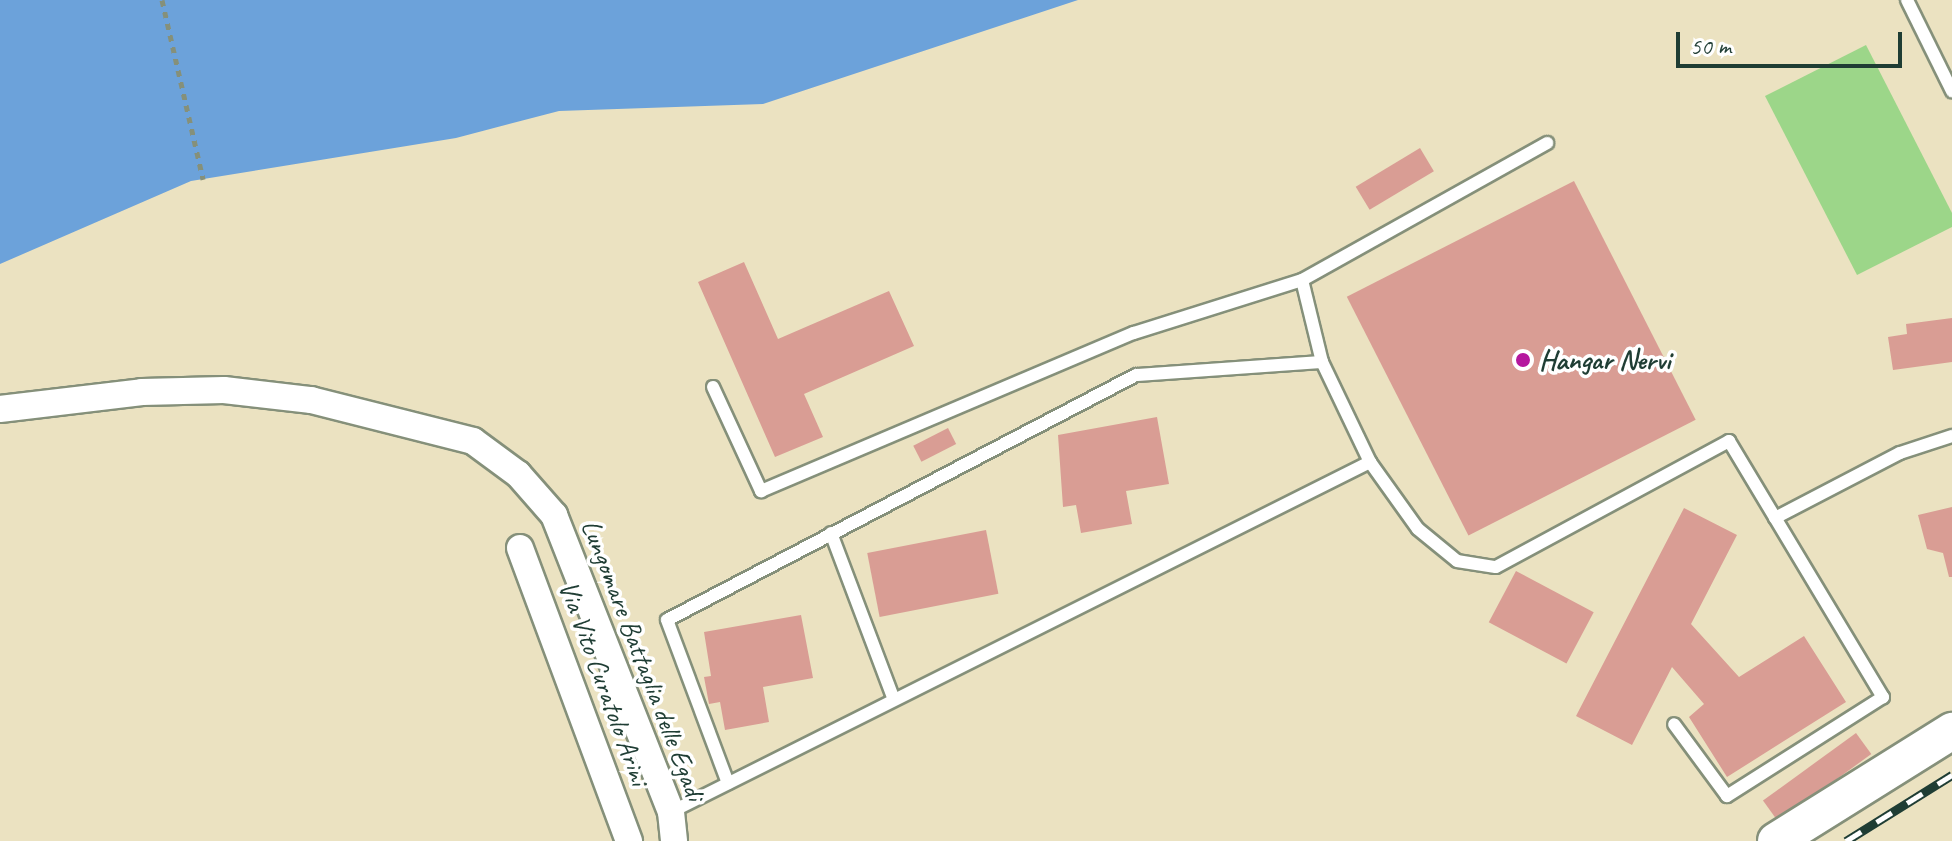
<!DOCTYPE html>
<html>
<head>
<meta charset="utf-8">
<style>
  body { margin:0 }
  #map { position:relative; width:1952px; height:841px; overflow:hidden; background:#ebe2c1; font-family:Caveat,sans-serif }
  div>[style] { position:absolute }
  .green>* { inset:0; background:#9cd689 }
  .water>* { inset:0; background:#6ca2da }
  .building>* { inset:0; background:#d99d94; transform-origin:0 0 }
  .path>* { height:5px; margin-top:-2.5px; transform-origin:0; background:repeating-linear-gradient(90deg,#85907a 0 6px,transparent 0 12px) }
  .roads { filter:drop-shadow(2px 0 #85907a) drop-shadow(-2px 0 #85907a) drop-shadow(0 2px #85907a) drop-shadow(0 -2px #85907a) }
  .service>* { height:12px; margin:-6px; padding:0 6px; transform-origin:6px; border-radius:6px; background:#fff }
  .minor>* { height:26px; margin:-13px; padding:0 13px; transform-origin:13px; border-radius:13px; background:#fff }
  .secondary>* { height:36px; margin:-18px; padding:0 18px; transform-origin:18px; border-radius:18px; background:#fff }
  .rail>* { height:9px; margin-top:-4.5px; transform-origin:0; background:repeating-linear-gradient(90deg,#fff 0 18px,#1f3d34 0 36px); box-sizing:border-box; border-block:2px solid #1f3d34 }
  .dots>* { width:22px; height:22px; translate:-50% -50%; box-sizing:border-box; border:4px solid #fff; border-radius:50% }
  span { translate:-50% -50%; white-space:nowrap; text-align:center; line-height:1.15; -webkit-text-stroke:7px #fff; paint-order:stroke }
  .poi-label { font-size:28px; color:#1f3d34; font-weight:700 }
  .left { translate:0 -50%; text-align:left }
  .street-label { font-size:28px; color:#1f3d34 }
  .scale { position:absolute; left:1676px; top:32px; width:226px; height:36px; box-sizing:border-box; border:4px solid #1f3d34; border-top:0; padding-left:10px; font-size:24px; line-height:28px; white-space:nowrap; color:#1f3d34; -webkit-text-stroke:6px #fff; paint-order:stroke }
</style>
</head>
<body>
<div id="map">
  <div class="green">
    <div style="clip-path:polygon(1866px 45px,1952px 213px,1952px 227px,1857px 275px,1765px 96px)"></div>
  </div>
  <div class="water">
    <div style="clip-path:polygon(0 0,1078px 0,763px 104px,559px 111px,456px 138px,191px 181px,0 264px)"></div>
  </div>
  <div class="building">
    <div style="left:1420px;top:148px;width:27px;height:75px;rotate:59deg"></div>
    <div style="left:1574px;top:181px;width:268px;height:255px;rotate:63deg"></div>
    <div style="clip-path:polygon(744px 262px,778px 339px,889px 291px,914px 346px,804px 394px,823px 437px,775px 457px,698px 282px)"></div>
    <div style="clip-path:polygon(1952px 318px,1952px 362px,1893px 370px,1888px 337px,1907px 334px,1906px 324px)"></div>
    <div style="clip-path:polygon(1157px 417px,1169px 484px,1126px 491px,1132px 524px,1081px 533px,1076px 505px,1063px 507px,1058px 435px)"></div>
    <div style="left:948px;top:428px;width:18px;height:39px;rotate:63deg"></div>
    <div style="clip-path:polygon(1952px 507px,1952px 577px,1949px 577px,1943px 553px,1927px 549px,1918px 515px)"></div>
    <div style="clip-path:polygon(1684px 508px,1737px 535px,1691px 624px,1739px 677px,1804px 636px,1846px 702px,1727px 777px,1689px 717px,1704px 704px,1672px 667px,1632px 745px,1576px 716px)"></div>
    <div style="left:986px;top:530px;width:65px;height:121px;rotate:79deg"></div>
    <div style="left:1516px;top:571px;width:88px;height:58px;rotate:28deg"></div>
    <div style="clip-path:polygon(801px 615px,813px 678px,763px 687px,769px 722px,725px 730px,720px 702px,709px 704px,704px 677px,711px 676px,704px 632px)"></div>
    <div style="left:1856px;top:733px;width:26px;height:115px;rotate:54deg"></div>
  </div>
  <div class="path">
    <div style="left:162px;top:0;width:184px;rotate:77.1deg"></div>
  </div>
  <div class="roads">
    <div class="service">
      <div style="left:1907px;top:0;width:102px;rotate:63.7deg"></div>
      <div style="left:1322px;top:362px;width:84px;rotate:-103.7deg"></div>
      <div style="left:1302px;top:280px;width:281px;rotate:-29.2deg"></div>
      <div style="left:713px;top:387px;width:115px;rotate:65.2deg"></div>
      <div style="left:761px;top:491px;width:405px;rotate:-23deg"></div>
      <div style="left:1134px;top:333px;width:176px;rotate:-17.5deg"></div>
      <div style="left:1370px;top:462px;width:82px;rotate:54.4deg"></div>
      <div style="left:1418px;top:529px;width:50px;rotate:39.4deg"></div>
      <div style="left:1457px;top:561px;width:39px;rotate:9deg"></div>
      <div style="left:1496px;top:567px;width:265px;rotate:-28.4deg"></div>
      <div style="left:1729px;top:441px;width:299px;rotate:59deg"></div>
      <div style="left:1883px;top:697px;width:185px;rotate:147.6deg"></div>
      <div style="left:1727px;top:796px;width:89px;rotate:-126.4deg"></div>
      <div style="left:1775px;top:518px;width:141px;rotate:-27.5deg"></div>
      <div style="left:1900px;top:453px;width:55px;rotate:-18.1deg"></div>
      <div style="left:831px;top:533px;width:178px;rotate:69.3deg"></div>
      <div style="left:671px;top:812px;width:782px;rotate:-26.6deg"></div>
      <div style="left:1370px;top:462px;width:111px;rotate:-115.6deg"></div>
      <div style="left:1322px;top:362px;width:186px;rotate:176deg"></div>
      <div style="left:1136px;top:375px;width:529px;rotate:152.42deg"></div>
      <div style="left:667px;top:620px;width:174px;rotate:69.5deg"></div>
    </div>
    <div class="minor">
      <div style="left:0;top:409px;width:143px;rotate:-6.8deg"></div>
      <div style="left:142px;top:392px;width:82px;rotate:-1.4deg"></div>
      <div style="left:224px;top:390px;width:88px;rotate:6.6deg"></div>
      <div style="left:311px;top:400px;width:167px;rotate:14.2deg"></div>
      <div style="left:473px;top:441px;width:56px;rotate:36.3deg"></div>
      <div style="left:518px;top:474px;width:55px;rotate:48.7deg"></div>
      <div style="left:554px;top:515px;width:319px;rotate:68.5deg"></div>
      <div style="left:671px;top:812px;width:29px;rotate:84deg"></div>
      <div style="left:520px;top:548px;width:313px;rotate:69.6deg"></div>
    </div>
    <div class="secondary">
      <div style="left:1776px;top:841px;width:208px;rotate:-32deg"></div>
    </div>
  </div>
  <div class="rail">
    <div style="left:1846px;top:841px;width:125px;rotate:-31.9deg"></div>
  </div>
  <div class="dots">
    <div style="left:1523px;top:360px;background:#b5179e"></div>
  </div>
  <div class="poi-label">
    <span class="left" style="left:1539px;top:360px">Hangar Nervi</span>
  </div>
  <div class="street-label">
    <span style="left:643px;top:660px;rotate:69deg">Lungomare Battaglia delle Egadi</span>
    <span style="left:604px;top:683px;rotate:70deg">Via Vito Curatolo Arini</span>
  </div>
  <div class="scale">50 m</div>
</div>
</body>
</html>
